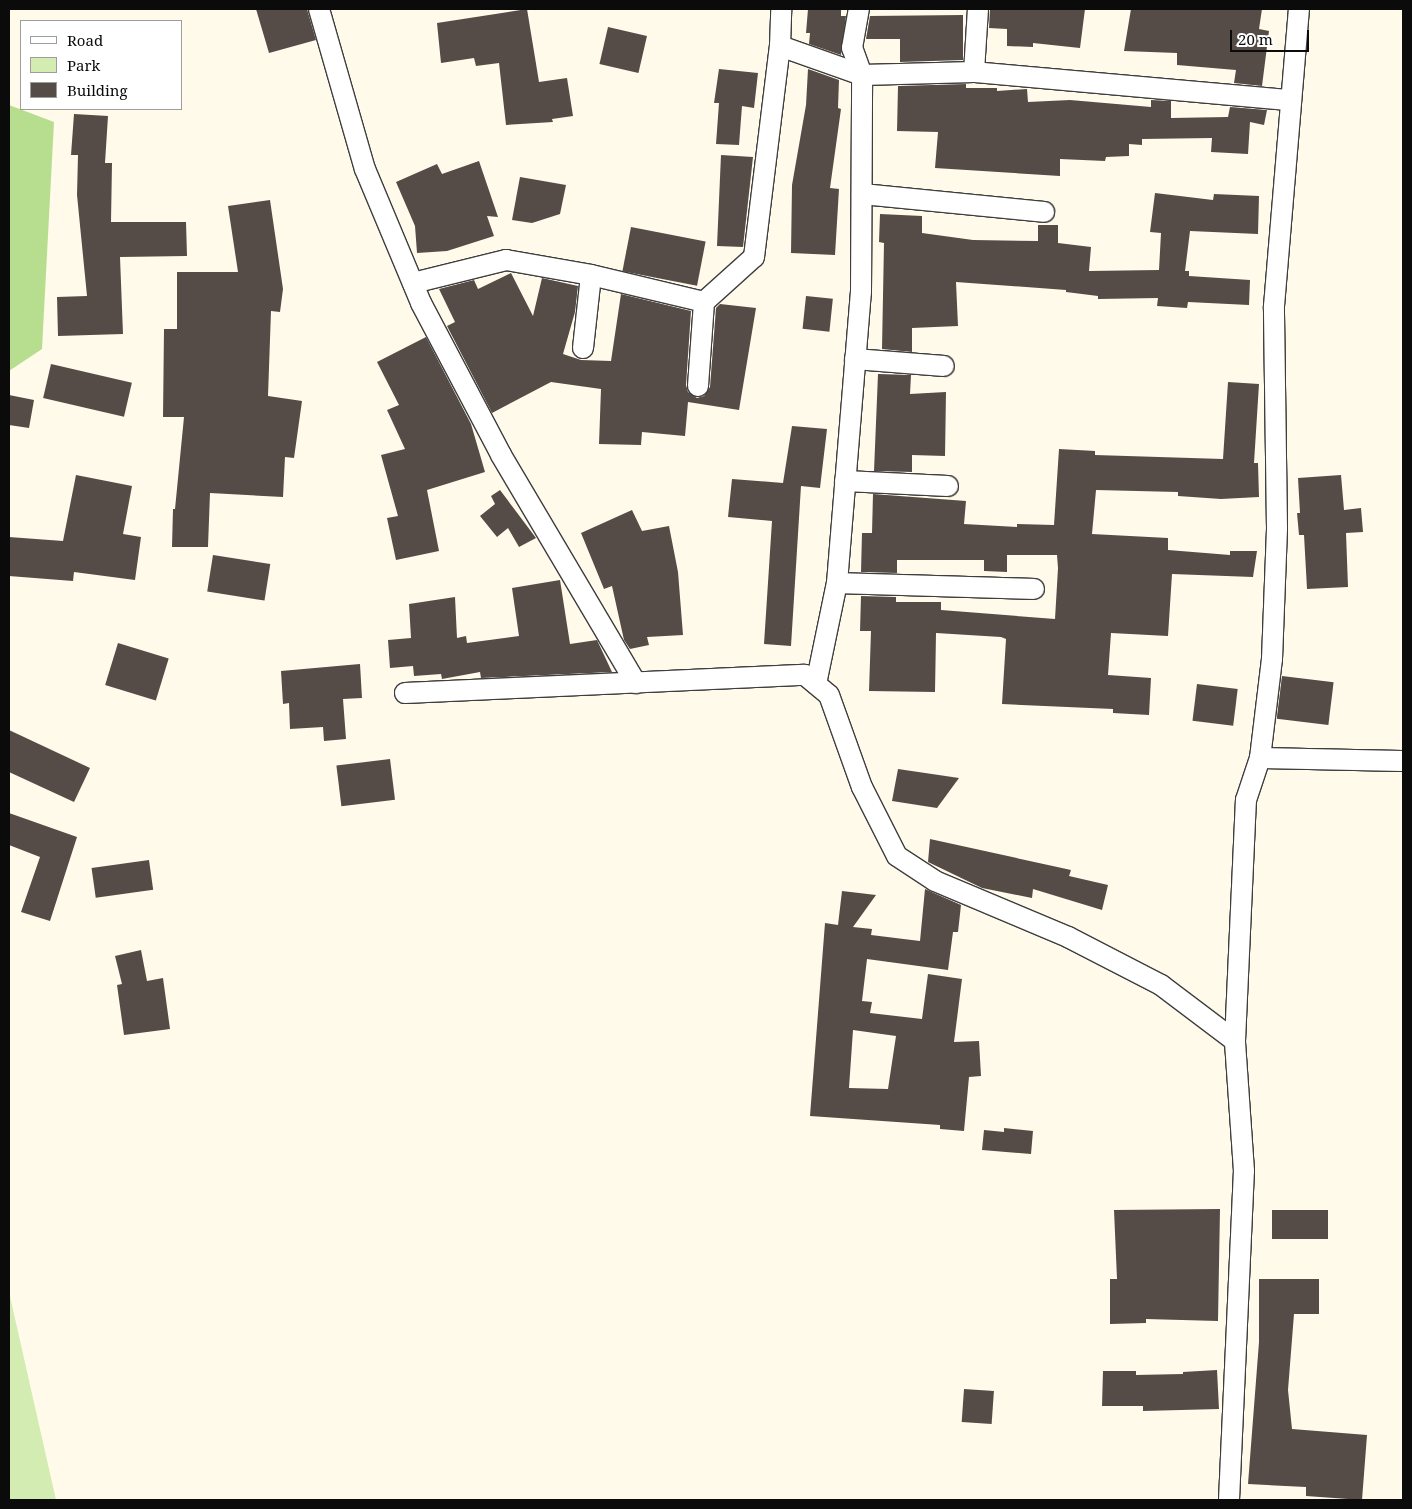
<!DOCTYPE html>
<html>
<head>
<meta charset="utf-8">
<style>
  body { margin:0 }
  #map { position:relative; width:1412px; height:1509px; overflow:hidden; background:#fffaea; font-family:"Noto Serif",serif }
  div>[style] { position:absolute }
  .green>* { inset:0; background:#d3ecb1 }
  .forest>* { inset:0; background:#b7de8f }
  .building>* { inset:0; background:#554c47; transform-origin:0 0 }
  .roads { filter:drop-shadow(1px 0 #3e3e3e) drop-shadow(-1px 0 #3e3e3e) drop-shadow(0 1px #3e3e3e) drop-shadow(0 -1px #3e3e3e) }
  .street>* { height:20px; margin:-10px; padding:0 10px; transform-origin:10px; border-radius:10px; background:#fff }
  span { translate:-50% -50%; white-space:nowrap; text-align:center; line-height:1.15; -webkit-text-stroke:5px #fff; paint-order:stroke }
  .frame { position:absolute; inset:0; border:10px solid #0b0b0b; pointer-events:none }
  .legend { position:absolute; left:20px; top:20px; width:162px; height:90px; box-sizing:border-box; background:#fff; border:1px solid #9d9d9d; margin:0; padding:6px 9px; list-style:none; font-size:15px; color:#0b0b0b }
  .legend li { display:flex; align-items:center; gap:10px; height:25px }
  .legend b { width:25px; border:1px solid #9d9d9d }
  .scale { position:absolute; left:1230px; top:30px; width:79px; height:22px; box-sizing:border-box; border:2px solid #0b0b0b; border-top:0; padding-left:6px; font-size:15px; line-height:18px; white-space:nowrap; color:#0b0b0b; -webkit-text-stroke:4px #fff; paint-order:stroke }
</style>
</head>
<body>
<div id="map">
  <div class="green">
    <div style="clip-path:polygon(9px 1292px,56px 1500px,9px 1500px)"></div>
  </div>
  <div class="forest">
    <div style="clip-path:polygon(9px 105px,54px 122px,42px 349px,9px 371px)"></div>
  </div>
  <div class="building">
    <div style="clip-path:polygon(256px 9px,307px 9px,316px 40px,269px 53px)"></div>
    <div style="clip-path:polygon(527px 9px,539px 82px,567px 78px,573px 116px,552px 119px,553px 122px,506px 125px,499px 63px,476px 66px,474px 58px,441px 63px,437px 23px)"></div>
    <div style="clip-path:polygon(808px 9px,841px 9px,841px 16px,846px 16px,841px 55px,809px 44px,810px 33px,806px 33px)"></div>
    <div style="clip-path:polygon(990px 9px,1085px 9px,1080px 48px,1033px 43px,1033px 47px,1007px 46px,1007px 29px,989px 28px)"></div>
    <div style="clip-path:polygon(1131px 9px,1262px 9px,1259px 29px,1269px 31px,1262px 86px,1234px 83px,1236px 70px,1177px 65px,1177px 53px,1124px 51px)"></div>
    <div style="clip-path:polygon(963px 15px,963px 60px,900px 62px,900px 39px,866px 39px,870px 16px)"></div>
    <div style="left:608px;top:27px;width:40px;height:38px;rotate:13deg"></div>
    <div style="clip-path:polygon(719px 69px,758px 73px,754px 108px,742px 106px,739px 145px,716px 144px,719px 103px,714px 103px)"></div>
    <div style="clip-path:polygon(808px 69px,839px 80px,838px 108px,841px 109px,830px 188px,839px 189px,835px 255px,791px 253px,792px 185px,806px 105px)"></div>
    <div style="clip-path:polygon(966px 84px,966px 88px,997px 88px,997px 91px,1027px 89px,1028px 102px,1070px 100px,1151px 107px,1151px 100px,1171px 101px,1171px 118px,1228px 117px,1230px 107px,1267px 110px,1264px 125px,1250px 122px,1248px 154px,1211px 152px,1212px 138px,1142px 139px,1142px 145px,1129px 144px,1129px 156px,1106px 157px,1105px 161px,1060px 159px,1060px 176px,935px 168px,938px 132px,897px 131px,898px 86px)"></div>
    <div style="clip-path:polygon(74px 114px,108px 116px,105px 163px,112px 163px,111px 222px,186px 222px,187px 256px,120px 257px,123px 334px,58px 336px,57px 297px,87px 296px,77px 195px,78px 155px,71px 155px)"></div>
    <div style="clip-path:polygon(721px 155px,753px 157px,743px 247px,717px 246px)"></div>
    <div style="clip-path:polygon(479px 161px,498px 217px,487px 216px,494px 236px,447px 251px,417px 253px,415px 226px,396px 182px,437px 164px,442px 174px)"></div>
    <div style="clip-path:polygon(520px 177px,566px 185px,560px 214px,532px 223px,512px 220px)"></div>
    <div style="clip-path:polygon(1155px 193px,1213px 200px,1214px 194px,1259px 196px,1258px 234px,1190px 231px,1185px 271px,1189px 271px,1189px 276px,1250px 280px,1249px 305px,1188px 302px,1187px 308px,1157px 306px,1158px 298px,1098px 299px,1098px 296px,1066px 292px,1066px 290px,956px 282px,958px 326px,912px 328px,912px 352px,882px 349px,884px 243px,879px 242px,880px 214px,922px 216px,922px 233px,973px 240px,1038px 241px,1038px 225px,1058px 225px,1058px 243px,1091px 247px,1089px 271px,1159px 270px,1161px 233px,1150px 232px)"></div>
    <div style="clip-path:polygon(270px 200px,283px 289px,280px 312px,271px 311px,268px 396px,302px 401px,294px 458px,285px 457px,283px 497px,210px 493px,208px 547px,172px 547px,173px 509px,175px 509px,184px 417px,163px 417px,164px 329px,177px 329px,177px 272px,238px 272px,228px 206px)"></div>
    <div style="left:631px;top:227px;width:76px;height:45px;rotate:11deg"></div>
    <div style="clip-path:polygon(511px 273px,533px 316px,542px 278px,578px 286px,575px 312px,563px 354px,581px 360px,611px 361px,621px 294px,691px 311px,686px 385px,688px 392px,697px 398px,704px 396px,710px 387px,716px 308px,720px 304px,756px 308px,739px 410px,688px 402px,685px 436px,642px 432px,641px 445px,599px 444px,601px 389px,551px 382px,492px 413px,447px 326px,455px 322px,439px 289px,474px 280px,478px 289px)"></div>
    <div style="left:806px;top:296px;width:27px;height:33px;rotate:6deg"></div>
    <div style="clip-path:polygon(426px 337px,471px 424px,485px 472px,427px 490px,439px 551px,396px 560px,387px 518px,398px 516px,381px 455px,405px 449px,387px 410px,399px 405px,377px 362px)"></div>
    <div style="left:51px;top:364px;width:83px;height:35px;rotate:13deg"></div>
    <div style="clip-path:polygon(878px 374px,911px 375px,910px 394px,946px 392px,945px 456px,912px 455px,912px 472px,874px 471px)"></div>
    <div style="clip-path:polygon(1228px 382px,1259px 384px,1254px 463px,1258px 463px,1259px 497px,1221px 499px,1178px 496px,1178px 492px,1096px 490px,1092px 534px,1168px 538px,1168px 550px,1230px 555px,1230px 551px,1257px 551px,1253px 577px,1172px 574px,1168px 636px,1111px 633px,1108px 675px,1151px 678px,1149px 715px,1113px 713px,1113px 709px,1002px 704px,1006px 639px,1001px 637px,936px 633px,935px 692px,869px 691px,871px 631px,860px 631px,861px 596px,896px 597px,896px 602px,941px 602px,941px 610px,1055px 619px,1058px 568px,1057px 555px,1007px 555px,1007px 572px,984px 571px,984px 560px,897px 560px,897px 573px,861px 572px,862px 533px,872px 533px,873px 494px,966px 501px,964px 524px,1017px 527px,1017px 524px,1054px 525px,1059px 449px,1095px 451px,1095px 455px,1223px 459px)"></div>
    <div style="clip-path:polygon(9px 395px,34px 400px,29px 428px,9px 425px)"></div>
    <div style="clip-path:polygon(792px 426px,827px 429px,820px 488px,801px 486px,791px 646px,764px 644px,772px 521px,728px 517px,732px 479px,783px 483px)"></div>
    <div style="clip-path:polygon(76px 475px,132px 486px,123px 534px,141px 537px,135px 580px,74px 572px,73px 581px,9px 576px,9px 537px,63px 541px)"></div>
    <div style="clip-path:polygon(1341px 475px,1344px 510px,1361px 508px,1363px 532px,1346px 533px,1348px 587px,1307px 589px,1304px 535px,1299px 535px,1297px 513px,1300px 513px,1298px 478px)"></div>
    <div style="clip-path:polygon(500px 490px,536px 538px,519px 547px,508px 528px,497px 537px,480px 516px,495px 504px,491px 496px)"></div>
    <div style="clip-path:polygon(632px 510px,642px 531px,669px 526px,678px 572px,683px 635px,647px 637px,649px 645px,630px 649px,624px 640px,612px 586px,604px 589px,581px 533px)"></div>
    <div style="left:213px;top:555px;width:58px;height:37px;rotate:9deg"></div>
    <div style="clip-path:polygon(560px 580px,570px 644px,597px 640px,612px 672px,481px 678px,480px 672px,442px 679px,441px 674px,414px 676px,413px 666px,390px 668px,388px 640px,411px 638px,409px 604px,455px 597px,457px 638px,466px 636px,467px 643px,519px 636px,512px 588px)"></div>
    <div style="left:118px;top:643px;width:53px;height:44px;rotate:17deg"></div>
    <div style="clip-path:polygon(360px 664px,362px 698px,343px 699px,346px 739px,324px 741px,323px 727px,290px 729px,289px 703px,283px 704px,281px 671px)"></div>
    <div style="left:1282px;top:676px;width:52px;height:43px;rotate:7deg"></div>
    <div style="left:1197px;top:684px;width:41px;height:37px;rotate:7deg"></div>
    <div style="clip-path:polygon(9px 730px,90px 768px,74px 802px,9px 772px)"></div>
    <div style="left:390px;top:759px;width:41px;height:54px;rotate:83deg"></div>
    <div style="clip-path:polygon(898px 769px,959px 778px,937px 808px,892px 801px)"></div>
    <div style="clip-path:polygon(9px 813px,77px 837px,50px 921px,21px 912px,40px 857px,9px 845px)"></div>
    <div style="clip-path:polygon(930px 839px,1071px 870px,1069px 876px,1108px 885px,1102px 910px,1033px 889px,1032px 898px,982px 888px,928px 862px)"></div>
    <div style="left:149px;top:860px;width:30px;height:58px;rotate:82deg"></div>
    <div style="clip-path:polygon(evenodd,925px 889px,961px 905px,958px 932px,953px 932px,948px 970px,867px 959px,862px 1001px,872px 1002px,870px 1013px,922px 1019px,928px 974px,962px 979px,954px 1042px,979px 1041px,981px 1076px,969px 1077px,964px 1131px,940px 1129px,940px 1125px,810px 1116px,825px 923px,838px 925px,842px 891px,876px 895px,853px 927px,872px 929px,871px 935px,920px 941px,925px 889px,853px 1030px,896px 1036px,888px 1089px,849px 1088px,853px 1030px)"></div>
    <div style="clip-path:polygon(141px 950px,147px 981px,163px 978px,170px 1029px,124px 1035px,117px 985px,122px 984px,115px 956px)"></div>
    <div style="clip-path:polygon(1004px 1128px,1033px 1131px,1031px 1154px,982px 1150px,984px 1130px,1004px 1132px)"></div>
    <div style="clip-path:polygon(1220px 1209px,1218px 1321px,1146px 1319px,1146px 1323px,1110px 1324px,1110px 1279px,1117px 1279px,1114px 1210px)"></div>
    <div style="left:1272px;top:1210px;width:56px;height:29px"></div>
    <div style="clip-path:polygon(1259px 1279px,1319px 1279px,1319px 1314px,1294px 1314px,1288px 1390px,1292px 1429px,1367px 1435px,1362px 1500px,1306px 1496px,1306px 1487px,1248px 1484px,1259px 1342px)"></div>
    <div style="clip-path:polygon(1217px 1370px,1219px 1409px,1143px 1411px,1143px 1406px,1102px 1406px,1103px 1371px,1136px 1371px,1136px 1375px,1183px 1374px,1183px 1372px)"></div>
    <div style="left:964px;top:1389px;width:30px;height:33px;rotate:4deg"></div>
  </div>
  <div class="roads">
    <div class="street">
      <div style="left:319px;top:9px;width:166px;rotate:74deg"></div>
      <div style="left:365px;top:169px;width:145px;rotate:67.3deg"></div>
      <div style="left:421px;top:303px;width:172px;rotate:62.2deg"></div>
      <div style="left:501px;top:455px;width:265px;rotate:59.4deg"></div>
      <div style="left:780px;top:46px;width:87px;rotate:19.5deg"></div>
      <div style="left:862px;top:75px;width:112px;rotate:-1.5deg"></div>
      <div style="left:974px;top:72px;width:316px;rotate:5.1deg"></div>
      <div style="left:974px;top:72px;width:63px;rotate:-86.4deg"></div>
      <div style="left:862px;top:194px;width:183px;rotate:5.6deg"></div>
      <div style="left:413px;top:283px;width:96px;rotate:-13.9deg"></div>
      <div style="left:506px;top:260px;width:86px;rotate:10deg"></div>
      <div style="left:591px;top:275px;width:116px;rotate:13.4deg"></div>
      <div style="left:583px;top:348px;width:73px;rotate:-83.7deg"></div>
      <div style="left:855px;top:359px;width:89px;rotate:4.5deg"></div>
      <div style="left:698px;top:386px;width:84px;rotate:-85.9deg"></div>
      <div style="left:704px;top:302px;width:67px;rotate:-42deg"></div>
      <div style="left:754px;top:257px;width:213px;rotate:-83deg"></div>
      <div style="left:780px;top:46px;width:37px;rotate:-88deg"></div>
      <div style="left:845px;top:481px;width:103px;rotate:2.8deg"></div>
      <div style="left:837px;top:583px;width:197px;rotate:1.7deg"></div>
      <div style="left:816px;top:684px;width:103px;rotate:-78.3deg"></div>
      <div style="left:837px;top:583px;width:292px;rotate:-85.3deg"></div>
      <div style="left:861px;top:292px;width:217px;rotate:-89.7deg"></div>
      <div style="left:862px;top:75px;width:29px;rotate:-110deg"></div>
      <div style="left:852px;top:48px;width:40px;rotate:-80deg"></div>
      <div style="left:405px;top:693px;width:400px;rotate:-2.6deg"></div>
      <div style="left:805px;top:675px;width:31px;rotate:40deg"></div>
      <div style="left:829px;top:695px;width:98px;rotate:70.3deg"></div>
      <div style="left:862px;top:787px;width:77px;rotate:63.1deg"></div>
      <div style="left:897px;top:856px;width:45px;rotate:33.3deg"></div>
      <div style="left:935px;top:881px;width:144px;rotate:22.8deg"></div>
      <div style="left:1068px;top:937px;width:105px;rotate:27.3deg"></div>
      <div style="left:1161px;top:985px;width:93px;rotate:37.1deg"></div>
      <div style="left:1260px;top:758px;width:143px;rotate:1.2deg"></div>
      <div style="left:1229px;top:1500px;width:329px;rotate:-87.4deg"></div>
      <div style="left:1244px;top:1171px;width:130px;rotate:-94deg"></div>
      <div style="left:1235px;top:1041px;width:241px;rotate:-87.4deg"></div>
      <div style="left:1246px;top:800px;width:44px;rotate:-71.6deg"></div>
      <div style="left:1260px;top:758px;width:100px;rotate:-83.1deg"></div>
      <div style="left:1272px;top:659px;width:131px;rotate:-87.8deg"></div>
      <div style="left:1277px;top:528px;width:222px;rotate:-90.8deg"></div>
      <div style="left:1274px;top:306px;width:298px;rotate:-85.2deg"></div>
    </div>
  </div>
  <div class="frame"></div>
  <ul class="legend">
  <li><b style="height:6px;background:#fff"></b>Road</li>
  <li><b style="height:14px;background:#d3ecb1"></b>Park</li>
  <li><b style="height:14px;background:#554c47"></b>Building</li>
  </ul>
  <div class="scale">20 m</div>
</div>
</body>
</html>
